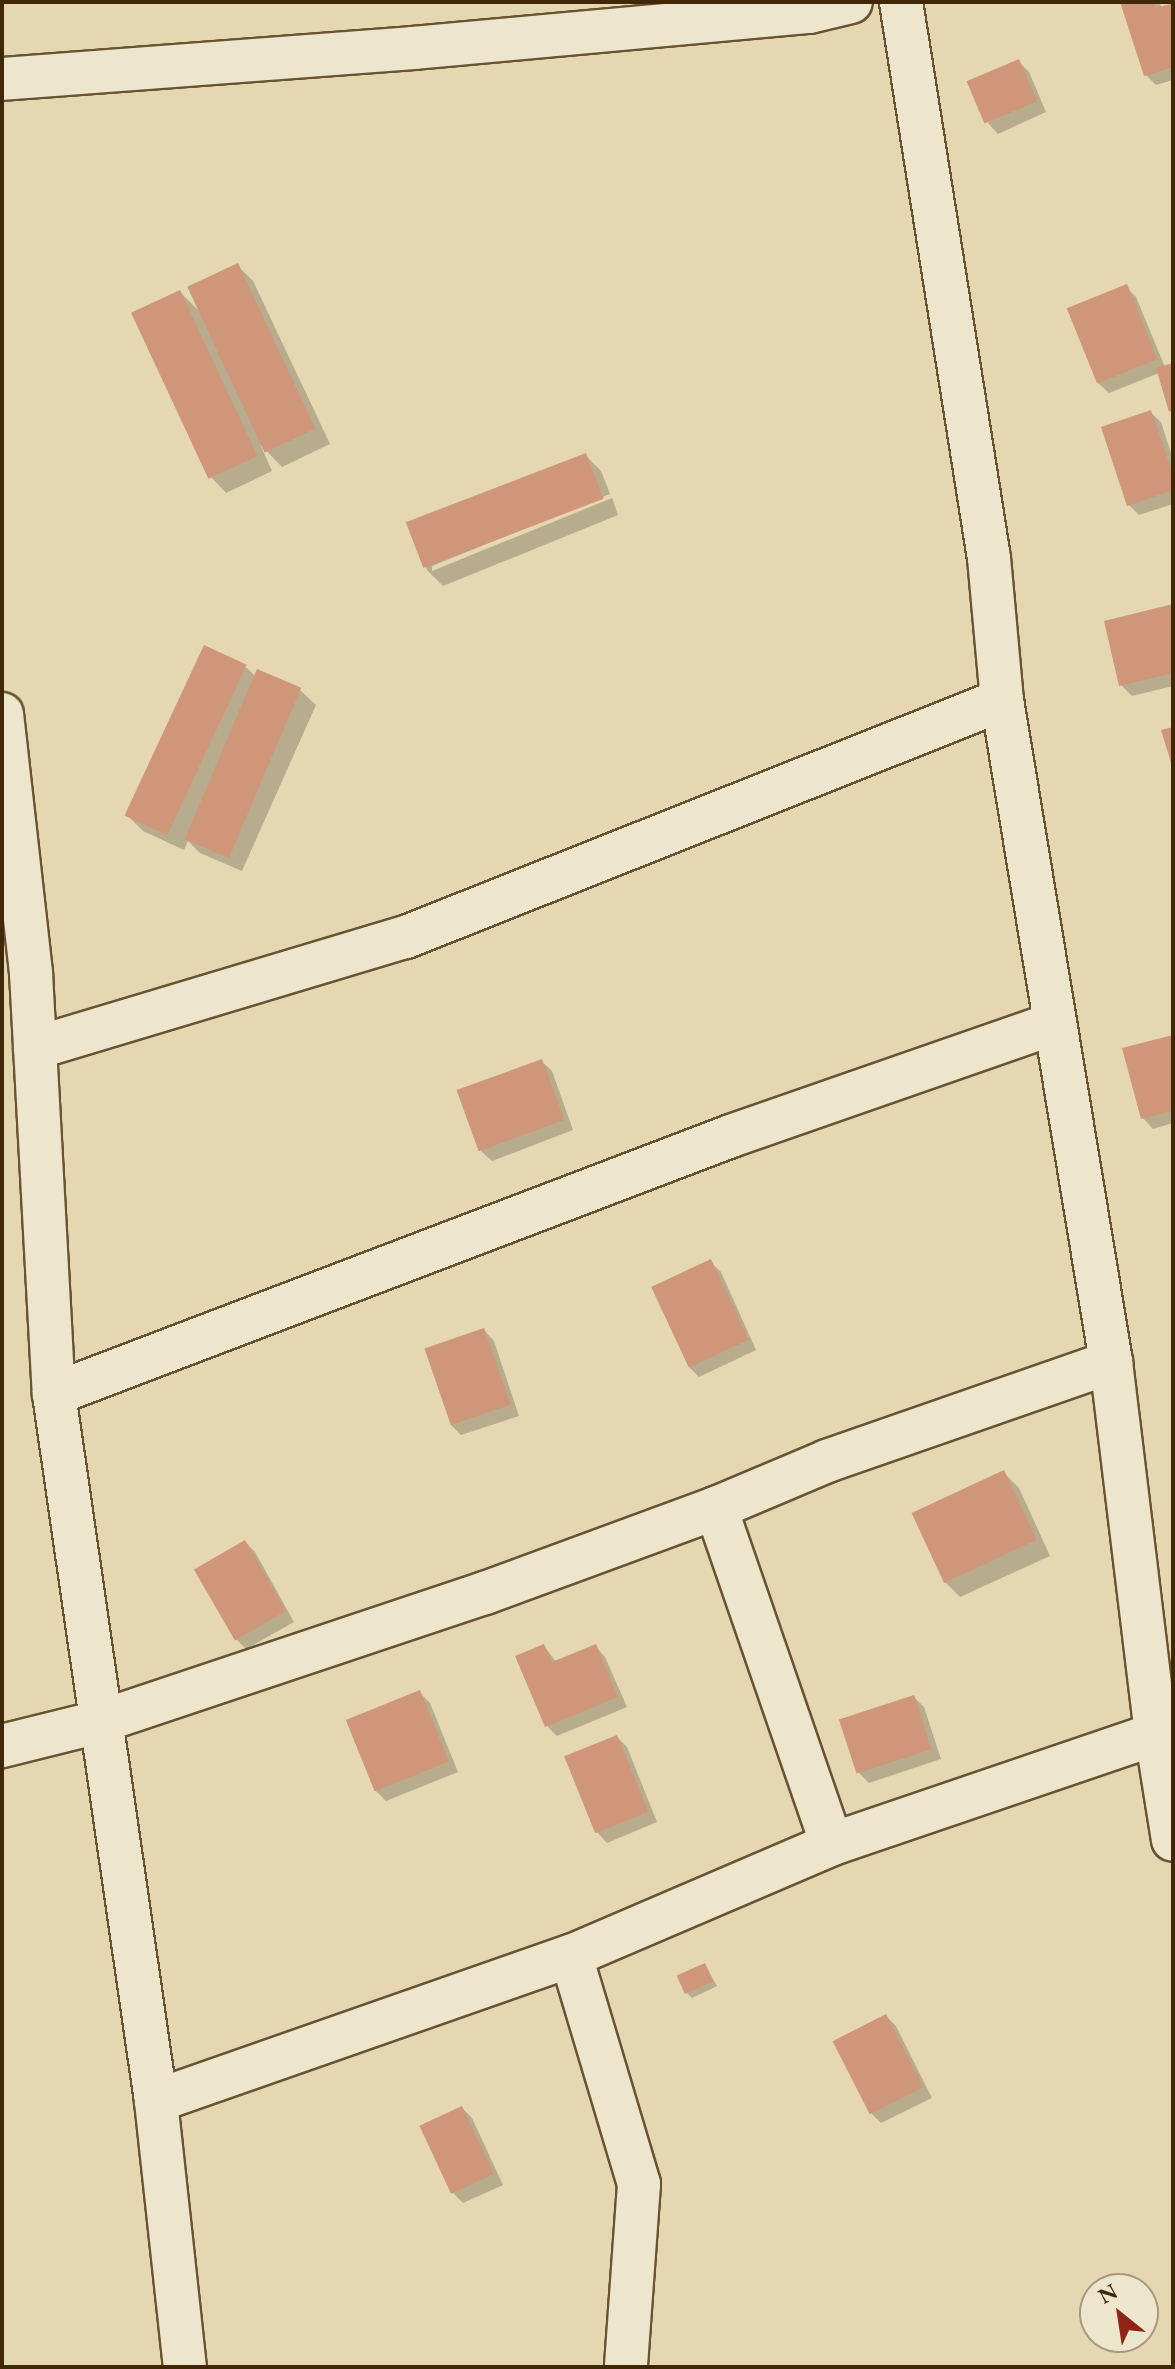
<!DOCTYPE html>
<html>
<head>
<meta charset="utf-8">
<style>
  body { margin:0 }
  #map { position:relative; width:1175px; height:2369px; overflow:hidden; background:#e5d7b2; font-family:"EB Garamond",serif }
  div>[style] { position:absolute }
  .shadow>* { inset:0; background:#0003 }
  .building>* { inset:0; background:#cf9679; transform-origin:0 0 }
  .roads { filter:drop-shadow(2px 0 #685332) drop-shadow(-2px 0 #685332) drop-shadow(0 2px #685332) drop-shadow(0 -2px #685332) }
  .street>* { height:42px; margin:-21px; padding:0 21px; transform-origin:21px; border-radius:21px; background:#eee5cd }
  span { translate:-50% -50%; white-space:nowrap; text-align:center; line-height:1.15; -webkit-text-stroke:6px #eee5cd; paint-order:stroke }
  .frame { position:absolute; inset:0; border:4px solid #3f2708; pointer-events:none }
  .north { position:absolute; left:1079px; top:2273px; width:80px; height:80px; box-sizing:border-box; background:#eee5cd; border:2px solid #a8997e; border-radius:50%; rotate:330deg; font-size:22px; font-weight:700; line-height:32px; text-align:center; color:#3f2708 }
  .north::after { content:''; display:block; margin:auto; width:28px; height:36px; background:#8f2418; clip-path:polygon(50% 0,100% 100%,50% 72%,0 100%) }
</style>
</head>
<body>
<div id="map">
  <div class="shadow">
    <div style="clip-path:polygon(1122px 2px,1159px 2px,1162px 8px,1173px 5px,1173px 80px,1156px 85px,1146px 75px)"></div>
    <div style="clip-path:polygon(1019px 62px,1029px 72px,1046px 112px,998px 134px,988px 123px)"></div>
    <div style="clip-path:polygon(238px 266px,253px 281px,330px 444px,282px 467px,260px 444px,272px 471px,226px 493px,211px 477px,180px 292px,201px 313px)"></div>
    <div style="clip-path:polygon(1126px 287px,1136px 297px,1165px 367px,1173px 365px,1173px 413px,1159px 373px,1109px 393px,1098px 383px)"></div>
    <div style="clip-path:polygon(1150px 412px,1161px 422px,1173px 459px,1173px 504px,1139px 515px,1129px 505px)"></div>
    <div style="clip-path:polygon(585px 455px,601px 471px,610px 494px,432px 566px,432px 571px,612px 498px,618px 515px,443px 586px,427px 570px,410px 526px)"></div>
    <div style="clip-path:polygon(1173px 606px,1173px 686px,1132px 696px,1121px 685px)"></div>
    <div style="clip-path:polygon(246px 667px,256px 677px,300px 690px,316px 705px,242px 871px,200px 853px,188px 841px,184px 850px,143px 831px,127px 815px)"></div>
    <div style="clip-path:polygon(1173px 1037px,1173px 1123px,1153px 1129px,1143px 1118px)"></div>
    <div style="clip-path:polygon(541px 1061px,552px 1071px,573px 1130px,492px 1161px,481px 1151px)"></div>
    <div style="clip-path:polygon(710px 1262px,721px 1272px,756px 1350px,699px 1377px,688px 1366px)"></div>
    <div style="clip-path:polygon(484px 1330px,494px 1341px,519px 1416px,461px 1435px,451px 1425px)"></div>
    <div style="clip-path:polygon(1004px 1473px,1019px 1488px,1050px 1556px,960px 1597px,944px 1581px)"></div>
    <div style="clip-path:polygon(245px 1542px,255px 1552px,294px 1622px,246px 1649px,236px 1639px)"></div>
    <div style="clip-path:polygon(544px 1646px,557px 1663px,595px 1646px,605px 1657px,627px 1707px,557px 1736px,547px 1726px)"></div>
    <div style="clip-path:polygon(420px 1693px,430px 1703px,458px 1772px,386px 1801px,376px 1791px)"></div>
    <div style="clip-path:polygon(914px 1697px,924px 1707px,941px 1759px,869px 1783px,858px 1772px)"></div>
    <div style="clip-path:polygon(617px 1737px,627px 1747px,657px 1822px,607px 1843px,597px 1832px)"></div>
    <div style="clip-path:polygon(705px 1965px,717px 1986px,692px 1998px,687px 1993px)"></div>
    <div style="clip-path:polygon(886px 2016px,896px 2026px,932px 2098px,881px 2123px,871px 2113px,835px 2041px)"></div>
    <div style="clip-path:polygon(462px 2108px,472px 2118px,503px 2185px,463px 2203px,453px 2193px)"></div>
  </div>
  <div class="building">
    <div style="clip-path:polygon(1120px 2px,1154px 2px,1156px 8px,1173px 3px,1173px 67px,1144px 76px)"></div>
    <div style="left:1019px;top:59px;width:46px;height:57px;rotate:67deg"></div>
    <div style="left:238px;top:263px;width:183px;height:56px;rotate:65deg"></div>
    <div style="left:1127px;top:284px;width:81px;height:65px;rotate:68deg"></div>
    <div style="left:180px;top:290px;width:183px;height:54px;rotate:65deg"></div>
    <div style="clip-path:polygon(1173px 363px,1173px 410px,1169px 412px,1156px 368px)"></div>
    <div style="clip-path:polygon(1151px 410px,1173px 475px,1173px 490px,1127px 506px,1101px 427px)"></div>
    <div style="left:586px;top:453px;width:49px;height:193px;rotate:69deg"></div>
    <div style="clip-path:polygon(1173px 604px,1173px 673px,1119px 686px,1104px 621px)"></div>
    <div style="left:204px;top:645px;width:47px;height:188px;rotate:25deg"></div>
    <div style="left:257px;top:669px;width:48px;height:185px;rotate:23deg"></div>
    <div style="clip-path:polygon(1173px 727px,1173px 765px,1172px 766px,1161px 730px)"></div>
    <div style="clip-path:polygon(1173px 1035px,1173px 1111px,1141px 1119px,1122px 1048px)"></div>
    <div style="left:542px;top:1059px;width:65px;height:91px;rotate:70deg"></div>
    <div style="left:711px;top:1259px;width:89px;height:66px;rotate:65deg"></div>
    <div style="left:484px;top:1328px;width:81px;height:63px;rotate:71deg"></div>
    <div style="left:1004px;top:1470px;width:77px;height:102px;rotate:65deg"></div>
    <div style="left:245px;top:1540px;width:82px;height:59px;rotate:60deg"></div>
    <div style="clip-path:polygon(544px 1644px,552px 1662px,596px 1644px,618px 1697px,545px 1727px,515px 1656px)"></div>
    <div style="left:420px;top:1690px;width:77px;height:80px;rotate:68deg"></div>
    <div style="left:914px;top:1695px;width:57px;height:79px;rotate:72deg"></div>
    <div style="left:617px;top:1735px;width:83px;height:57px;rotate:68deg"></div>
    <div style="left:705px;top:1963px;width:20px;height:31px;rotate:66deg"></div>
    <div style="left:886px;top:2014px;width:82px;height:60px;rotate:63deg"></div>
    <div style="left:462px;top:2106px;width:75px;height:47px;rotate:65deg"></div>
  </div>
  <div class="roads">
    <div class="street">
      <div style="left:901px;top:2px;width:563px;rotate:81.01deg"></div>
      <div style="left:989px;top:558px;width:143px;rotate:84.8deg"></div>
      <div style="left:1002px;top:700px;width:671px;rotate:80.65deg"></div>
      <div style="left:1111px;top:1362px;width:375px;rotate:83.1deg"></div>
      <div style="left:1156px;top:1734px;width:107px;rotate:80.9deg"></div>
      <div style="left:2px;top:79px;width:412px;rotate:-4.3deg"></div>
      <div style="left:413px;top:48px;width:398px;rotate:-5.2deg"></div>
      <div style="left:809px;top:12px;width:43px;rotate:-13.4deg"></div>
      <div style="left:2px;top:714px;width:261px;rotate:83.6deg"></div>
      <div style="left:31px;top:973px;width:422px;rotate:86.9deg"></div>
      <div style="left:54px;top:1394px;width:714px;rotate:81.79deg"></div>
      <div style="left:156px;top:2101px;width:268px;rotate:83.8deg"></div>
      <div style="left:35px;top:1048px;width:387px;rotate:-16.7deg"></div>
      <div style="left:406px;top:937px;width:641px;rotate:-21.69deg"></div>
      <div style="left:54px;top:1394px;width:724px;rotate:-20.86deg"></div>
      <div style="left:731px;top:1136px;width:343px;rotate:-19.2deg"></div>
      <div style="left:716px;top:1508px;width:355px;rotate:71deg"></div>
      <div style="left:2px;top:1746px;width:103px;rotate:-14deg"></div>
      <div style="left:102px;top:1721px;width:404px;rotate:-18.5deg"></div>
      <div style="left:485px;top:1593px;width:246px;rotate:-20.2deg"></div>
      <div style="left:716px;top:1508px;width:121px;rotate:-22.9deg"></div>
      <div style="left:827px;top:1461px;width:301px;rotate:-19.2deg"></div>
      <div style="left:571px;top:1956px;width:238px;rotate:73.4deg"></div>
      <div style="left:639px;top:2184px;width:183px;rotate:94.1deg"></div>
      <div style="left:156px;top:2101px;width:440px;rotate:-19.3deg"></div>
      <div style="left:571px;top:1956px;width:284px;rotate:-23.2deg"></div>
      <div style="left:832px;top:1844px;width:342px;rotate:-18.8deg"></div>
    </div>
  </div>
  <div class="frame"></div>
  <div class="north">N</div>
</div>
</body>
</html>
